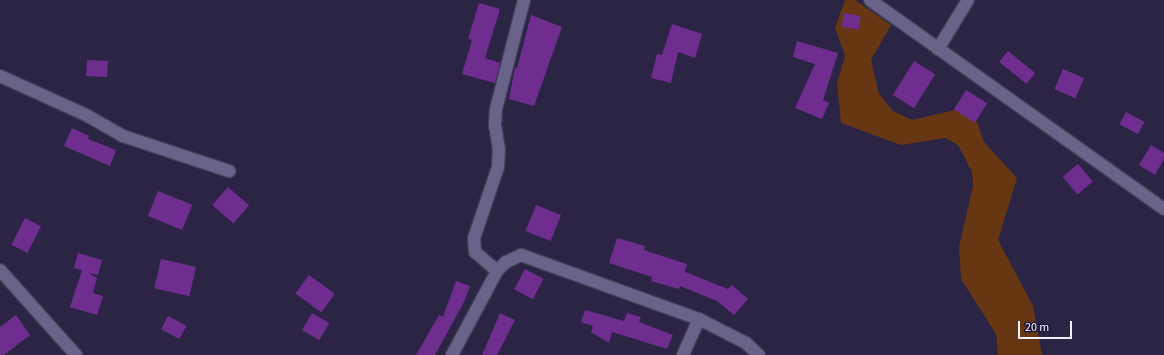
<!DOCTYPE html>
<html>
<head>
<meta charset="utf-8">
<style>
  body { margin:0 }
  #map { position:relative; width:1164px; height:355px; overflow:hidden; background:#2b2445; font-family:"Source Sans 3",sans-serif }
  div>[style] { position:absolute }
  .green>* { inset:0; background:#673613 }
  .building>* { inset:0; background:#6f2e8f; transform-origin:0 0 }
  .roads { filter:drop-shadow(1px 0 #443e59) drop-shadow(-1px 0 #443e59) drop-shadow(0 1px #443e59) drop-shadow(0 -1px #443e59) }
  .street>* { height:12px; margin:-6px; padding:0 6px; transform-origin:6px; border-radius:6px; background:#6a6389 }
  span { translate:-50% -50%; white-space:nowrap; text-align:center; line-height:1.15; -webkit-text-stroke:3px #221a3a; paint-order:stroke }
  .scale { position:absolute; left:1018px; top:321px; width:54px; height:18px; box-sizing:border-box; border:2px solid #f0effc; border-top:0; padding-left:5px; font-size:12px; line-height:14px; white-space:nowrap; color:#f0effc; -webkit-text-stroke:3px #221a3a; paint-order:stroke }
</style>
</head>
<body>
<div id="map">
  <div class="green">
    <div style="clip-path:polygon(845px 0,855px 0,891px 25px,871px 60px,879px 94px,893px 111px,912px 120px,955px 110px,977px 122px,984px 142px,1017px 178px,998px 240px,1033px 306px,1042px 355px,998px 355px,996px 334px,961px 279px,959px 247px,973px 186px,972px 172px,958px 145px,945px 138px,901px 145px,841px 123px,837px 83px,845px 56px,835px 28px)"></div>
  </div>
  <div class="building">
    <div style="clip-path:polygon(479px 3px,500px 9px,485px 58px,500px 63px,495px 83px,462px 74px,472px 40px,468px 39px)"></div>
    <div style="left:844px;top:13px;width:17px;height:14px;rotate:10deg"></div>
    <div style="clip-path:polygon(531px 15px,562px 27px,534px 106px,509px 99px,515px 67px,517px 68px)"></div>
    <div style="clip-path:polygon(672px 24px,702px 34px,695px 58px,678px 52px,671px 83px,651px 78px,657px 54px,662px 55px)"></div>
    <div style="clip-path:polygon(797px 41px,838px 53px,823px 100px,829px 103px,822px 119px,795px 108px,815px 64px,793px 57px)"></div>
    <div style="left:1008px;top:51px;width:35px;height:14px;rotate:39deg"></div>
    <div style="left:87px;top:60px;width:21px;height:16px;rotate:3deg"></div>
    <div style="left:914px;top:61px;width:25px;height:40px;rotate:32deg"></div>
    <div style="left:1063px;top:69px;width:23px;height:22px;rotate:23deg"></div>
    <div style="left:966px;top:90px;width:25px;height:23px;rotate:32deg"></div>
    <div style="left:1126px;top:112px;width:21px;height:14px;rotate:28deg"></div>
    <div style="clip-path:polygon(72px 128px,89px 136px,88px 139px,116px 150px,110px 166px,64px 146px)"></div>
    <div style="clip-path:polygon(1151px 145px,1164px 153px,1164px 159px,1155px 175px,1139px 165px)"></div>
    <div style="left:1078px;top:164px;width:23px;height:20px;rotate:50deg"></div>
    <div style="left:228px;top:187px;width:28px;height:24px;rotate:41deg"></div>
    <div style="left:158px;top:191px;width:37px;height:27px;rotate:22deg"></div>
    <div style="left:536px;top:205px;width:27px;height:28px;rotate:22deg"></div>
    <div style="left:25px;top:218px;width:18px;height:30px;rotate:27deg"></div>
    <div style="clip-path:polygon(617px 238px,645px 246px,644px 250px,687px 264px,685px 272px,728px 289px,732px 285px,748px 299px,734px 315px,717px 301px,680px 286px,679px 289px,651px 281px,652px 277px,609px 263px)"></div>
    <div style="clip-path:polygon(78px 253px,102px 260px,98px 275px,88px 273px,97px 278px,93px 293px,103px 296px,97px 315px,70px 307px,82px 270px,74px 268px)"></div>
    <div style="left:161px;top:259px;width:36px;height:30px;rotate:13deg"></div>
    <div style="left:525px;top:269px;width:21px;height:23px;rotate:28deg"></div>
    <div style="left:309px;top:275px;width:32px;height:23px;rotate:36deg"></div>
    <div style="clip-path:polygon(456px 281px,470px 286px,464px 302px,435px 355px,416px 355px,439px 315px,443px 317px)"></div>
    <div style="clip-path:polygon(585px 310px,624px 321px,627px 313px,641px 317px,639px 322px,673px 335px,667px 349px,612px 332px,609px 343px,591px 332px,593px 326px,581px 322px)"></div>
    <div style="left:312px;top:313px;width:20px;height:20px;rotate:30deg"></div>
    <div style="clip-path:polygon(500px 313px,515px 320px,497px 355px,482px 355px)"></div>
    <div style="clip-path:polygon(16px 315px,30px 335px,4px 355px,0 355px,0 327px)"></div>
    <div style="left:168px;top:316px;width:21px;height:15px;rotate:28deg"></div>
  </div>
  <div class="roads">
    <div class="street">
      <div style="left:870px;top:0;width:361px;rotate:35.4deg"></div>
      <div style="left:938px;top:49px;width:57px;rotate:-58.5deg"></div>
      <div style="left:0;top:76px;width:94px;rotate:24.4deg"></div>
      <div style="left:86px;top:115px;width:43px;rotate:29.6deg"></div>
      <div style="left:123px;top:136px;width:112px;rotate:18.3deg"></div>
      <div style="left:0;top:270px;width:114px;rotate:48.2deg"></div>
      <div style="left:497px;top:271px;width:13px;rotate:-45deg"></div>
      <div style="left:506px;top:262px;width:17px;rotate:-25deg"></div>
      <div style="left:521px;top:255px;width:189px;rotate:19.8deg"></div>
      <div style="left:699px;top:319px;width:53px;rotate:27.1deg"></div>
      <div style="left:746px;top:343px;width:18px;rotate:43deg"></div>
      <div style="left:452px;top:355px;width:95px;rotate:-61.8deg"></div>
      <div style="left:497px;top:271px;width:29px;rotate:-139deg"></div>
      <div style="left:475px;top:252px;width:14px;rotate:-94deg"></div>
      <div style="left:474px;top:238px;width:75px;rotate:-71.3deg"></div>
      <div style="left:498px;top:167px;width:17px;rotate:-87deg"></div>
      <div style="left:499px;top:150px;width:24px;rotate:-99deg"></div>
      <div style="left:495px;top:126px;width:17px;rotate:-87deg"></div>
      <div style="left:496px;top:109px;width:113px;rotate:-75.6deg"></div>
      <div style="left:683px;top:355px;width:39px;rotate:-66deg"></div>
    </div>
  </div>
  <div class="scale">20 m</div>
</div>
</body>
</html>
